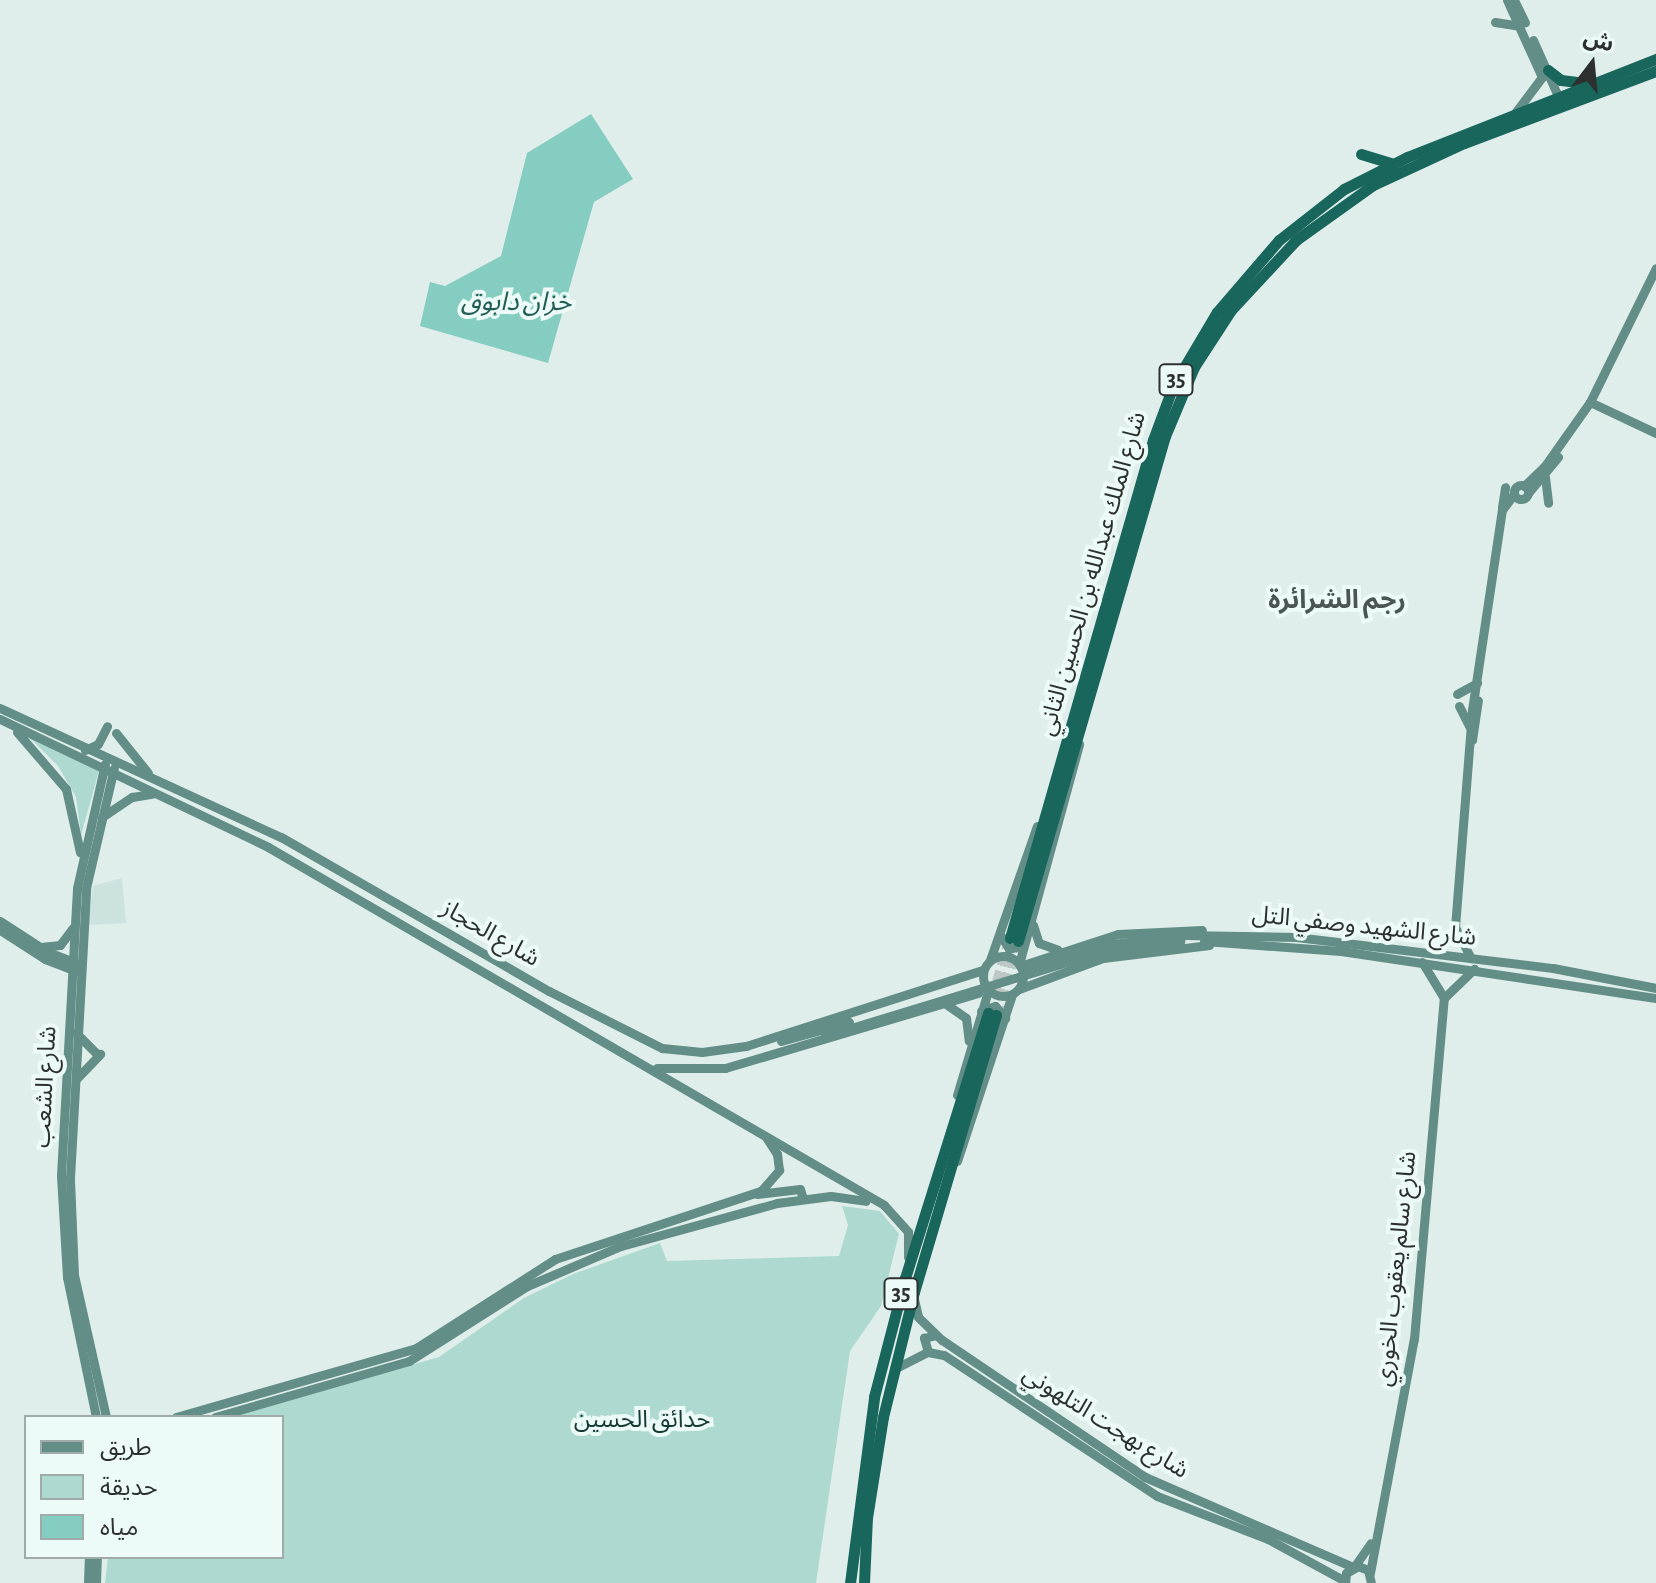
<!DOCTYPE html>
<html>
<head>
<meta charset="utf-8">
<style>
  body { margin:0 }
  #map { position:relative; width:1656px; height:1583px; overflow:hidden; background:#e0eeeb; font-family:"Alegreya Sans","Noto Sans Arabic",sans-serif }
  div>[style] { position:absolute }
  .built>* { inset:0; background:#cbe2de }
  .green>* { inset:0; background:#aed9d1 }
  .water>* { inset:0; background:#86cdc1 }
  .highway-tunnel>* { height:11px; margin-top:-5.5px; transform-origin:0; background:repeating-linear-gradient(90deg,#bcc8c6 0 11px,transparent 0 16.5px) }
  .secondary>* { height:9px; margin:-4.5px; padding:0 4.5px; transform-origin:4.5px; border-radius:4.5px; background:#628e87 }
  .secondary>.ring { margin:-4.5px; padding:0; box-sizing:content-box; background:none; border:9px solid #628e87; border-radius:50% }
  .highway>* { height:11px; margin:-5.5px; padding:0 5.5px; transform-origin:5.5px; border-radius:5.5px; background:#19665c }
  .secondary-bridge>* { height:9px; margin:-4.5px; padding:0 4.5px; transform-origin:4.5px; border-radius:4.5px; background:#628e87 }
  span { translate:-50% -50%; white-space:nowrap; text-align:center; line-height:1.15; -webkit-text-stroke:8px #edfbf8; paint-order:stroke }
  .shield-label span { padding:2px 6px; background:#edfbf8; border:2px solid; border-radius:6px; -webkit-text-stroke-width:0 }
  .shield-label { font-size:22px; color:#2c3130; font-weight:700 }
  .street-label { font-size:24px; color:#2c3130 }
  .park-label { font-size:24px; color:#163934 }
  .water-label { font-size:26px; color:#225d55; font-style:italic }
  .neighbourhood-label { font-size:26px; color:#4a5654; font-weight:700 }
  .legend { position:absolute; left:24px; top:1415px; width:260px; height:144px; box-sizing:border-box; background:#edfbf8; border:2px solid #a0aaa8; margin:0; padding:10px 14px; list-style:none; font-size:24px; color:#2c3130 }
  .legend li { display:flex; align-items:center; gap:16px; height:40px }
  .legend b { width:40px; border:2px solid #a0aaa8 }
  .north { position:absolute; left:1552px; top:24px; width:80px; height:80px; -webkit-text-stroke:6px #edfbf8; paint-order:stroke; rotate:16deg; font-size:22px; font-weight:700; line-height:32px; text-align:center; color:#2c3130 }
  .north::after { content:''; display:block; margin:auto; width:28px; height:36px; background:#2c3130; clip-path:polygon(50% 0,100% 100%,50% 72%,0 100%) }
</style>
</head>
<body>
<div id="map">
  <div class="built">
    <div style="clip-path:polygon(122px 878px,126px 923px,88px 925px,93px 886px)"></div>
  </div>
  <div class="green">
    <div style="clip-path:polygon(28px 736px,99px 771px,81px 835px,76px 797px,58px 766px)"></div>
    <div style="clip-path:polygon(842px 1206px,880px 1211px,899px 1234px,881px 1306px,850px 1351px,816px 1583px,105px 1583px,108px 1557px,282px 1557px,282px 1417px,231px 1417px,439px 1357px,524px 1298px,573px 1274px,660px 1243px,667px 1261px,839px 1256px,848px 1225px)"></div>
  </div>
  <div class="water">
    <div style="clip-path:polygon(591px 114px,633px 179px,594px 202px,548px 363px,420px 326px,430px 282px,445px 286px,501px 256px,527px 153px)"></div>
  </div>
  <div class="highway-tunnel">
    <div style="left:988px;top:1013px;width:77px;rotate:-73.4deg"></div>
    <div style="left:996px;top:1015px;width:77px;rotate:-73.4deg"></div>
  </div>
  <div class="secondary">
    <div style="left:1507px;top:0;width:85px;rotate:65.6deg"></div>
    <div style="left:1542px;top:77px;width:45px;rotate:126.9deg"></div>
    <div style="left:1514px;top:0;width:25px;rotate:64deg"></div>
    <div style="left:1495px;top:22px;width:24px;rotate:9deg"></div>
    <div style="left:1533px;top:40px;width:69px;rotate:66deg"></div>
    <div style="left:1590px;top:402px;width:73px;rotate:25.2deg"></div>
    <div style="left:1545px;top:477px;width:26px;rotate:83deg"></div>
    <div class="ring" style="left:1514px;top:485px;width:5px;height:5px"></div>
    <div style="left:1524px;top:486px;width:28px;rotate:-44deg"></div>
    <div style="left:1544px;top:467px;width:80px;rotate:-54.7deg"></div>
    <div style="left:1590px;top:402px;width:149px;rotate:-63.8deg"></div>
    <div style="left:1528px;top:493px;width:47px;rotate:-50.2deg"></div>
    <div style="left:1502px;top:507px;width:20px;rotate:-81deg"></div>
    <div style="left:1457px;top:694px;width:23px;rotate:-29deg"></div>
    <div style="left:1459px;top:706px;width:22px;rotate:63deg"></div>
    <div style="left:0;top:708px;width:309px;rotate:24.7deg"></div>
    <div style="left:281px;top:837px;width:309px;rotate:29.9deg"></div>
    <div style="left:549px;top:991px;width:127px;rotate:26.8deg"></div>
    <div style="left:662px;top:1048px;width:40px;rotate:5.7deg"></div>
    <div style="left:702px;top:1052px;width:44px;rotate:-7.8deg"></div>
    <div style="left:746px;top:1046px;width:249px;rotate:-17.8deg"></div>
    <div style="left:0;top:719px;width:297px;rotate:25.5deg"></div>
    <div style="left:268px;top:847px;width:712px;rotate:30.16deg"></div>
    <div style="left:884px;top:1205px;width:36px;rotate:48deg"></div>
    <div style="left:908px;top:1232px;width:25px;rotate:90deg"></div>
    <div style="left:17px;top:732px;width:75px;rotate:49.3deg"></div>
    <div style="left:66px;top:789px;width:65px;rotate:77.5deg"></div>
    <div style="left:116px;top:733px;width:51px;rotate:51.3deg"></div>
    <div style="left:1472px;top:740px;width:40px;rotate:-81.5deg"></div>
    <div style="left:85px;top:750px;width:14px;rotate:-25deg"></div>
    <div style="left:98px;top:744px;width:20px;rotate:-63deg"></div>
    <div style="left:102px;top:817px;width:36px;rotate:-34deg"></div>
    <div style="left:132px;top:797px;width:20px;rotate:-9deg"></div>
    <div style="left:0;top:921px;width:57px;rotate:32.9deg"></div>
    <div style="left:48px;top:952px;width:31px;rotate:21deg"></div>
    <div style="left:1033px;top:925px;width:19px;rotate:72deg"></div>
    <div style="left:1039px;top:943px;width:20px;rotate:20deg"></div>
    <div style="left:1455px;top:927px;width:35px;rotate:63deg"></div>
    <div style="left:0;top:930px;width:54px;rotate:32.8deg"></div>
    <div style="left:45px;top:959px;width:34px;rotate:21deg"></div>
    <div style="left:1001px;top:936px;width:15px;rotate:58deg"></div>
    <div style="left:1009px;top:949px;width:15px;rotate:-16deg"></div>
    <div style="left:1204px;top:941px;width:137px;rotate:4.2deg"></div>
    <div style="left:1341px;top:951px;width:318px;rotate:8.5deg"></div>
    <div style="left:41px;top:947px;width:19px;rotate:-6deg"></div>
    <div style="left:60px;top:945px;width:21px;rotate:-53deg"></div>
    <div style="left:1090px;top:947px;width:94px;rotate:-7.4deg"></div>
    <div style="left:1183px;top:935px;width:113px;rotate:1deg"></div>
    <div style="left:1296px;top:937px;width:259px;rotate:6.9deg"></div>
    <div style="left:1553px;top:968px;width:105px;rotate:11deg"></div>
    <div style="left:1436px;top:953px;width:32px;rotate:-54deg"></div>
    <div style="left:1455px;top:927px;width:218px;rotate:-85.5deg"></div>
    <div style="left:1472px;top:710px;width:202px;rotate:-81.5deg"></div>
    <div style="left:1502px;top:510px;width:20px;rotate:-53deg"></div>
    <div class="ring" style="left:983px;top:956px;width:31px;height:31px"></div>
    <div style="left:990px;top:960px;width:142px;rotate:-70.7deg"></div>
    <div style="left:1422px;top:962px;width:42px;rotate:58.6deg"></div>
    <div style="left:1019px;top:964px;width:228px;rotate:-74.7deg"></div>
    <div style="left:1020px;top:966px;width:103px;rotate:-18.1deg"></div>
    <div style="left:1118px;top:934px;width:84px;rotate:-2.7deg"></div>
    <div style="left:1019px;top:989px;width:90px;rotate:-20.3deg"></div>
    <div style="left:1103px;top:958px;width:107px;rotate:-7deg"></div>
    <div style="left:946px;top:1004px;width:24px;rotate:35deg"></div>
    <div style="left:966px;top:1018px;width:23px;rotate:83deg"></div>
    <div style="left:981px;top:1011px;width:15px;rotate:-20deg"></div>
    <div style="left:995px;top:1006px;width:16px;rotate:50deg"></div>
    <div style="left:76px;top:1033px;width:30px;rotate:45deg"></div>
    <div style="left:781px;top:1041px;width:45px;rotate:-15.6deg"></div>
    <div style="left:657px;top:1068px;width:68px"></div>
    <div style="left:725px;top:1068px;width:264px;rotate:-16.5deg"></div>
    <div style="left:76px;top:1079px;width:35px;rotate:-46deg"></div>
    <div style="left:957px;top:1095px;width:109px;rotate:-73.4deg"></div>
    <div style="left:957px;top:1161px;width:175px;rotate:-71.7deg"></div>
    <div style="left:757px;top:1194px;width:43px;rotate:-6.6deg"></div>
    <div style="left:800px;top:1189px;width:10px;rotate:73deg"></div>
    <div style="left:914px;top:1299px;width:18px;rotate:77deg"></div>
    <div style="left:918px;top:1317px;width:33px;rotate:44deg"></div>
    <div style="left:942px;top:1340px;width:245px;rotate:34deg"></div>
    <div style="left:1145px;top:1477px;width:227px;rotate:23.4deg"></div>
    <div style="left:928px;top:1352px;width:15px;rotate:-106deg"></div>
    <div style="left:924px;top:1338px;width:12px;rotate:-14deg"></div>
    <div style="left:894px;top:1369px;width:38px;rotate:-27deg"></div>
    <div style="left:928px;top:1352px;width:16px;rotate:11deg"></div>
    <div style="left:944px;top:1355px;width:255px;rotate:33.5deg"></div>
    <div style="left:1157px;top:1496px;width:119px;rotate:21.2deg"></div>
    <div style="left:1268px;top:1539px;width:88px;rotate:28.6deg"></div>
    <div style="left:96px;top:1417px;width:143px;rotate:-101.7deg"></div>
    <div style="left:67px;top:1277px;width:102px;rotate:-93.4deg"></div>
    <div style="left:61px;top:1175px;width:287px;rotate:-86.8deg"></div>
    <div style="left:77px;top:888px;width:127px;rotate:-77.3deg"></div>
    <div style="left:106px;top:1417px;width:146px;rotate:-102.7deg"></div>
    <div style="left:74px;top:1275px;width:97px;rotate:-92.4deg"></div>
    <div style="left:70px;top:1178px;width:290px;rotate:-86.8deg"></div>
    <div style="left:86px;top:888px;width:123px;rotate:-76.9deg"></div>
    <div style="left:176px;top:1417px;width:250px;rotate:-16deg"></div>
    <div style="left:416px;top:1348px;width:165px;rotate:-32.6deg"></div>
    <div style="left:555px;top:1259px;width:217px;rotate:-18.3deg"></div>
    <div style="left:761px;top:1191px;width:28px;rotate:-49deg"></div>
    <div style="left:779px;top:1170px;width:16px;rotate:-97deg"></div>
    <div style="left:777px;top:1154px;width:20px;rotate:-123deg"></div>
    <div style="left:215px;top:1417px;width:202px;rotate:-16.1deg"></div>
    <div style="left:409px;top:1361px;width:140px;rotate:-32.4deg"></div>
    <div style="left:527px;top:1286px;width:102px;rotate:-23.1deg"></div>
    <div style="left:621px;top:1246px;width:162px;rotate:-15.4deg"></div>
    <div style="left:777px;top:1203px;width:54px;rotate:-7.4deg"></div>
    <div style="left:831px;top:1196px;width:35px;rotate:8deg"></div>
    <div style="left:1354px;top:1567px;width:29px;rotate:-55deg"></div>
    <div style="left:1370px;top:1573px;width:238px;rotate:-79.4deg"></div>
    <div style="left:1414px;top:1339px;width:342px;rotate:-85deg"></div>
    <div style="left:1444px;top:998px;width:42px;rotate:-44deg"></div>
    <div style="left:88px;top:1583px;width:26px;rotate:-88deg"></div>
    <div style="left:96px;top:1583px;width:26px;rotate:-88deg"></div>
    <div style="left:1345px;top:1583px;width:10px;rotate:-84deg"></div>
    <div style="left:1346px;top:1573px;width:14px;rotate:-30deg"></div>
    <div style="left:1358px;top:1566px;width:11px;rotate:22deg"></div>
    <div style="left:1368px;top:1570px;width:13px;rotate:77deg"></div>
  </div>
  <div class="highway">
    <div style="left:1548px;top:70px;width:16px;rotate:38deg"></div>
    <div style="left:1561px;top:80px;width:26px;rotate:7deg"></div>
    <div style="left:1361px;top:154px;width:31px;rotate:17deg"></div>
    <div style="left:1010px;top:938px;width:518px;rotate:-73.98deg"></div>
    <div style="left:1153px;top:440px;width:58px;rotate:-69.7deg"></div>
    <div style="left:1173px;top:386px;width:86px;rotate:-59.3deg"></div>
    <div style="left:1217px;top:312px;width:95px;rotate:-49.3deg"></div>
    <div style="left:1279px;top:240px;width:83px;rotate:-38.1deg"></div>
    <div style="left:1344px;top:189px;width:71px;rotate:-26.9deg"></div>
    <div style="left:1407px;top:157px;width:268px;rotate:-21.5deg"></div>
    <div style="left:1018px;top:941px;width:526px;rotate:-73.77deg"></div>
    <div style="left:1165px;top:436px;width:75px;rotate:-67.2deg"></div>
    <div style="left:1194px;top:367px;width:68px;rotate:-57deg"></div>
    <div style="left:1231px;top:310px;width:96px;rotate:-47.1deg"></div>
    <div style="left:1296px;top:240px;width:95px;rotate:-35.5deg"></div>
    <div style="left:1373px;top:185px;width:100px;rotate:-24.8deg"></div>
    <div style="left:1464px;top:143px;width:205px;rotate:-20.6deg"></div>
    <div style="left:850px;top:1583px;width:188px;rotate:-82.6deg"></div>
    <div style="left:874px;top:1397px;width:123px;rotate:-75.4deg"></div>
    <div style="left:905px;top:1278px;width:278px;rotate:-72.6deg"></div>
    <div style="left:864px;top:1583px;width:65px;rotate:-87.4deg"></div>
    <div style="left:867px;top:1518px;width:102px;rotate:-81deg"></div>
    <div style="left:883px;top:1417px;width:129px;rotate:-76.1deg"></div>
    <div style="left:914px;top:1292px;width:289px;rotate:-73.5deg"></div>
  </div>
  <div class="secondary-bridge">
    <div style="left:1028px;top:967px;width:65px;rotate:-17.9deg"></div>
    <div style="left:824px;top:1029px;width:26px;rotate:-16deg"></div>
    <div style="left:825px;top:1036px;width:294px;rotate:-17deg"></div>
    <div style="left:1106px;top:950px;width:75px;rotate:-6.9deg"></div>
  </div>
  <div class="shield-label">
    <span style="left:1176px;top:380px">35</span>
    <span style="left:901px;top:1294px">35</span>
  </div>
  <div class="street-label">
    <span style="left:1093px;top:574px;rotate:-74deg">شارع الملك عبدالله بن الحسين الثاني</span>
    <span style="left:1364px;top:927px;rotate:6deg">شارع الشهيد وصفي التل</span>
    <span style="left:490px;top:934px;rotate:30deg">شارع الحجاز</span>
    <span style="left:46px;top:1087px;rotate:-87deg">شارع الشعب</span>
    <span style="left:1397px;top:1269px;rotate:-84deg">شارع سالم يعقوب الخوري</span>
    <span style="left:1105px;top:1423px;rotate:32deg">شارع بهجت التلهوني</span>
  </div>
  <div class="park-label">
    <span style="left:642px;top:1421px">حدائق الحسين</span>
  </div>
  <div class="water-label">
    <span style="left:516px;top:303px">خزان دابوق</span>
  </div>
  <div class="neighbourhood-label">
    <span style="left:1337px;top:601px">رجم الشرائرة</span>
  </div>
  <ul class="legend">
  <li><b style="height:10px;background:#628e87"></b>طريق</li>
  <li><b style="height:22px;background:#aed9d1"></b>حديقة</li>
  <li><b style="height:22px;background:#86cdc1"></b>مياه</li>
  </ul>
  <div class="north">ش</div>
</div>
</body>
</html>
